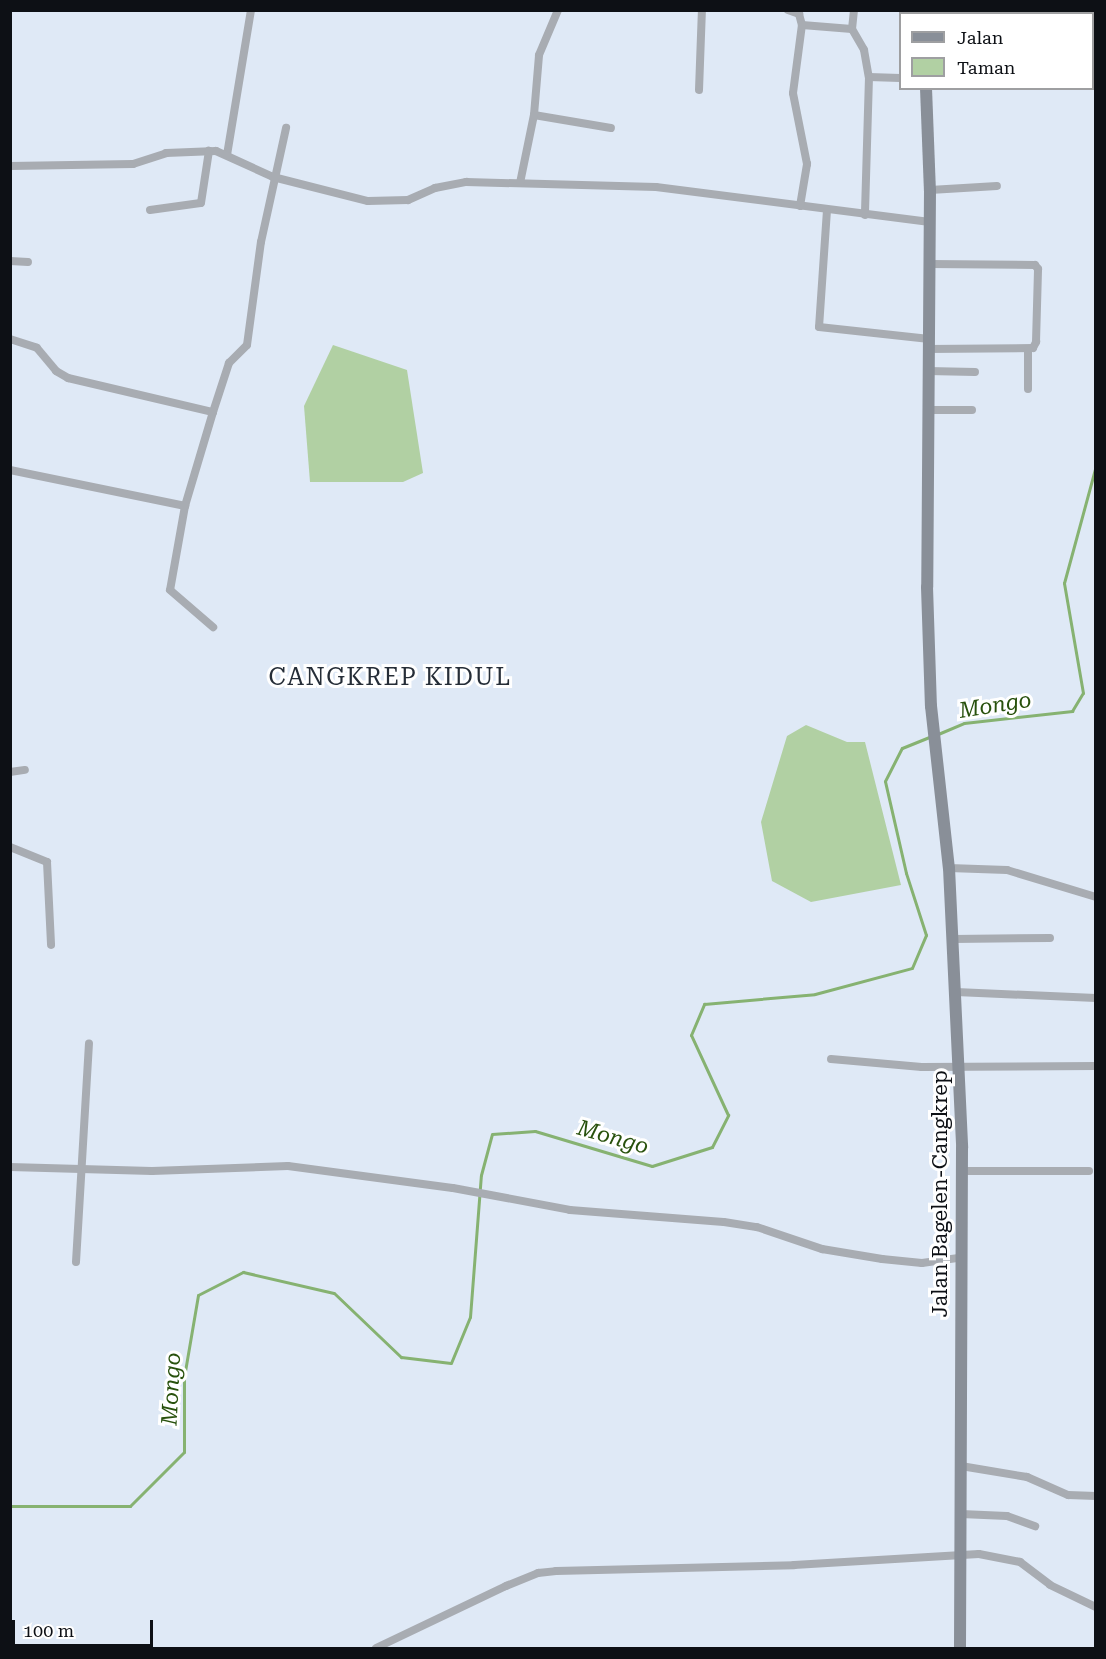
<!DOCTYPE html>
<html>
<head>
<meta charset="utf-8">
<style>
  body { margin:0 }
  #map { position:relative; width:1106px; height:1659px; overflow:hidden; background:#dfe9f6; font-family:"Roboto Serif",serif }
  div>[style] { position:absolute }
  .green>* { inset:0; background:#b1d0a3 }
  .stream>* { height:3px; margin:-1.5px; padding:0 1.5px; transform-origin:1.5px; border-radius:1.5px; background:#86b271 }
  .street>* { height:8px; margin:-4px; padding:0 4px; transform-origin:4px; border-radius:4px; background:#a8acb2 }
  .secondary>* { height:12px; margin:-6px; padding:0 6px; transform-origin:6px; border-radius:6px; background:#898f98 }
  span { translate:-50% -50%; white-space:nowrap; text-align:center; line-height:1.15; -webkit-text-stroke:6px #fff; paint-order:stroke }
  .street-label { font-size:21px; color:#0d1015 }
  .water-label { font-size:22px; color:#28510d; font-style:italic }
  .quarter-label { font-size:24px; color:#252d37; letter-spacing:1.5px }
  .frame { position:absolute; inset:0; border:12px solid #0d1015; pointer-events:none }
  .legend { position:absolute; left:899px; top:12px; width:195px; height:78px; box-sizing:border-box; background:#fff; border:2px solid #9e9fa1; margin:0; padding:8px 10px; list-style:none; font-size:18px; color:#0d1015 }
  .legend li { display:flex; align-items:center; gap:12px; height:30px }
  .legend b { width:30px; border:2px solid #9e9fa1 }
  .scale { position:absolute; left:12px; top:1620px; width:141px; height:27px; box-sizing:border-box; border:3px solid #0d1015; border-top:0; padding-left:8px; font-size:18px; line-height:21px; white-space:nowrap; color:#0d1015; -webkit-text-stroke:4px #fff; paint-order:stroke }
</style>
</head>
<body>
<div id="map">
  <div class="green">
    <div style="clip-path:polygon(333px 345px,407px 370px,423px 473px,403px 482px,310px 482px,304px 406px)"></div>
    <div style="clip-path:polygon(806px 725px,847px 742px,865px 742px,901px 885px,811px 902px,772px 881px,761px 822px,787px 736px)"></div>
  </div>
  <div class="stream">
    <div style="left:938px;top:734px;width:28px;rotate:-23deg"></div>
    <div style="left:964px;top:723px;width:109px;rotate:-6.3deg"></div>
    <div style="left:1072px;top:711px;width:21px;rotate:-59deg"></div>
    <div style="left:1083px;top:693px;width:112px;rotate:-99.8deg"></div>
    <div style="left:1064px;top:583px;width:122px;rotate:-74.8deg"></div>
    <div style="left:10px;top:1506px;width:120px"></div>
    <div style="left:130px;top:1506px;width:76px;rotate:-45deg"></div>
    <div style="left:184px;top:1452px;width:75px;rotate:-90deg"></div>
    <div style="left:184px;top:1377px;width:83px;rotate:-80.3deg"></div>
    <div style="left:198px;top:1295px;width:51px;rotate:-27.1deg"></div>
    <div style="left:243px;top:1272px;width:93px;rotate:13deg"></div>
    <div style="left:334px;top:1293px;width:93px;rotate:43.7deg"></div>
    <div style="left:401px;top:1357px;width:50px;rotate:6.8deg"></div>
    <div style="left:451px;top:1363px;width:50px;rotate:-67.6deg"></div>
    <div style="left:470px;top:1317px;width:142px;rotate:-85.6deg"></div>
    <div style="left:481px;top:1175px;width:42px;rotate:-75deg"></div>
    <div style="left:492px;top:1134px;width:43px;rotate:-4deg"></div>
    <div style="left:535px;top:1131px;width:122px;rotate:16.7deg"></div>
    <div style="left:652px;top:1166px;width:63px;rotate:-17.6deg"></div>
    <div style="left:712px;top:1147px;width:36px;rotate:-63deg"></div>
    <div style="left:728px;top:1115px;width:88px;rotate:-114.8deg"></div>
    <div style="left:691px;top:1035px;width:34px;rotate:-67deg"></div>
    <div style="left:704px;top:1004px;width:111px;rotate:-5.1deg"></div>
    <div style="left:815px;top:994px;width:100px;rotate:-15deg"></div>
    <div style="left:912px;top:968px;width:36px;rotate:-67deg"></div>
    <div style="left:926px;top:935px;width:65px;rotate:-107.9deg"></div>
    <div style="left:906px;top:873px;width:94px;rotate:-102.9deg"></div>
    <div style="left:885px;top:781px;width:37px;rotate:-63deg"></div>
    <div style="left:902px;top:748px;width:32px;rotate:-22deg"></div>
  </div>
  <div class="street">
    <div style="left:788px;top:10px;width:12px;rotate:20deg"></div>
    <div style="left:799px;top:14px;width:11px;rotate:75deg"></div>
    <div style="left:802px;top:25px;width:50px;rotate:4.6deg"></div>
    <div style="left:852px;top:29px;width:19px;rotate:-84deg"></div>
    <div style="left:852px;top:29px;width:24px;rotate:60deg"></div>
    <div style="left:864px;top:50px;width:27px;rotate:80deg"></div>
    <div style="left:869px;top:77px;width:138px;rotate:91.7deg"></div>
    <div style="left:869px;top:77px;width:31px;rotate:2deg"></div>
    <div style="left:699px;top:90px;width:80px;rotate:-87.9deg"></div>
    <div style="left:534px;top:115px;width:78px;rotate:9.6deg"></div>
    <div style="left:227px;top:155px;width:147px;rotate:-80.6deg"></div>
    <div style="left:10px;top:166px;width:123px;rotate:-0.9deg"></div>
    <div style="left:133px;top:164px;width:35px;rotate:-18deg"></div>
    <div style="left:166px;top:153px;width:50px;rotate:-2.3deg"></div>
    <div style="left:216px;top:151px;width:63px;rotate:24.5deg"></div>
    <div style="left:273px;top:177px;width:98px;rotate:14.2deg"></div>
    <div style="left:368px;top:201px;width:40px;rotate:-1.4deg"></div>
    <div style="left:408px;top:200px;width:30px;rotate:-24deg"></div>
    <div style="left:435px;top:188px;width:32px;rotate:-11deg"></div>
    <div style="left:466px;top:182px;width:190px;rotate:1.5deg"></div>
    <div style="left:656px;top:187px;width:276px;rotate:7.3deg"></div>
    <div style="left:520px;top:183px;width:69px;rotate:-78.4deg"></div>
    <div style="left:534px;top:115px;width:60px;rotate:-85.2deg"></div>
    <div style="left:539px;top:55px;width:49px;rotate:-67.1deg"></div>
    <div style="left:930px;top:190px;width:67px;rotate:-3.4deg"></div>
    <div style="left:800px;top:206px;width:43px;rotate:-80.5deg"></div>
    <div style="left:807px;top:164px;width:72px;rotate:-101.2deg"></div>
    <div style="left:793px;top:93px;width:69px;rotate:-82.5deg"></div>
    <div style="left:150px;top:210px;width:51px;rotate:-7.8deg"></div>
    <div style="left:201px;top:203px;width:53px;rotate:-81.3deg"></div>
    <div style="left:827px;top:210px;width:117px;rotate:93.9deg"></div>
    <div style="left:819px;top:327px;width:111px;rotate:6.2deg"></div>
    <div style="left:10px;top:261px;width:18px;rotate:3deg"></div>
    <div style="left:10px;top:339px;width:28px;rotate:18deg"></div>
    <div style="left:37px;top:348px;width:30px;rotate:50deg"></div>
    <div style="left:56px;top:371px;width:14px;rotate:30deg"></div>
    <div style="left:68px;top:378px;width:149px;rotate:13.2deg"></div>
    <div style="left:213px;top:412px;width:98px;rotate:106.6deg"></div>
    <div style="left:185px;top:506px;width:85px;rotate:100.1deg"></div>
    <div style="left:170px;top:590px;width:57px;rotate:40.7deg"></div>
    <div style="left:928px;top:349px;width:105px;rotate:-0.5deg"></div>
    <div style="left:1033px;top:348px;width:7px;rotate:-63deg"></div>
    <div style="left:1036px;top:342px;width:73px;rotate:-88.4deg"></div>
    <div style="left:1038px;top:269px;width:5px;rotate:-127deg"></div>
    <div style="left:1035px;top:265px;width:106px;rotate:-179.5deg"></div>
    <div style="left:1028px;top:349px;width:40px;rotate:90deg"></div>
    <div style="left:928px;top:371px;width:47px;rotate:1.2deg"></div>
    <div style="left:928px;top:410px;width:44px"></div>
    <div style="left:213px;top:412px;width:52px;rotate:-71.9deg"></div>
    <div style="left:229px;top:363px;width:25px;rotate:-45deg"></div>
    <div style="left:247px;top:345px;width:104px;rotate:-82.3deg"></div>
    <div style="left:261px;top:242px;width:117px;rotate:-77.6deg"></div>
    <div style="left:10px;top:470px;width:179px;rotate:11.6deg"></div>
    <div style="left:10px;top:772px;width:15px;rotate:-8deg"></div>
    <div style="left:10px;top:847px;width:40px;rotate:22deg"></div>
    <div style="left:47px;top:862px;width:83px;rotate:87.2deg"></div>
    <div style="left:949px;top:868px;width:58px;rotate:2deg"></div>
    <div style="left:1007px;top:870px;width:93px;rotate:16.9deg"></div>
    <div style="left:953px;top:939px;width:97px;rotate:-0.6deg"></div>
    <div style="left:956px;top:992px;width:140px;rotate:2.5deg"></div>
    <div style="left:831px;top:1059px;width:91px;rotate:5deg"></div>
    <div style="left:922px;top:1067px;width:174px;rotate:-0.3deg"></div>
    <div style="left:10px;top:1167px;width:142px;rotate:1.6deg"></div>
    <div style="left:152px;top:1171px;width:136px;rotate:-2.1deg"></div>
    <div style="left:288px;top:1166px;width:166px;rotate:7.6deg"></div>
    <div style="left:453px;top:1188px;width:119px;rotate:10.6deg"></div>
    <div style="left:570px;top:1210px;width:154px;rotate:4.5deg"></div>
    <div style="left:724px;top:1222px;width:33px;rotate:9deg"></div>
    <div style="left:757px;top:1227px;width:69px;rotate:18.7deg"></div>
    <div style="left:822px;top:1249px;width:61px;rotate:9.5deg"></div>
    <div style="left:882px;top:1259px;width:40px;rotate:5.7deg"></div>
    <div style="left:922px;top:1263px;width:37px;rotate:-8deg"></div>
    <div style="left:961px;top:1171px;width:128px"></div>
    <div style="left:76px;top:1262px;width:219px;rotate:-86.6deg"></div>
    <div style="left:961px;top:1466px;width:67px;rotate:9.5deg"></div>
    <div style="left:1027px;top:1477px;width:45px;rotate:23.7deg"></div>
    <div style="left:1068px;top:1495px;width:28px;rotate:2deg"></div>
    <div style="left:961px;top:1514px;width:46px;rotate:2.5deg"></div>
    <div style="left:1007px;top:1516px;width:30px;rotate:20deg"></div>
    <div style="left:376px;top:1648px;width:144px;rotate:-25.5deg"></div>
    <div style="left:506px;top:1586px;width:35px;rotate:-22deg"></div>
    <div style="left:538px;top:1573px;width:18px;rotate:-6deg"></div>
    <div style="left:556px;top:1571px;width:238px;rotate:-1.4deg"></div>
    <div style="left:794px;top:1565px;width:185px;rotate:-3.4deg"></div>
    <div style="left:979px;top:1554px;width:42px;rotate:11deg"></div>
    <div style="left:1020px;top:1562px;width:38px;rotate:37deg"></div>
    <div style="left:1050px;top:1585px;width:51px;rotate:25.6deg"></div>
  </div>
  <div class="secondary">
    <div style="left:932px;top:14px;width:4px;rotate:-90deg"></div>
    <div style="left:926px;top:88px;width:102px;rotate:87.8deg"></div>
    <div style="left:930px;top:190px;width:397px;rotate:90.4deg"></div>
    <div style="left:927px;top:587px;width:119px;rotate:88.1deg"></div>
    <div style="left:931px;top:706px;width:163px;rotate:83.7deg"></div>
    <div style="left:949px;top:868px;width:280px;rotate:87.3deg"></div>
    <div style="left:962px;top:1148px;width:500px;rotate:90.23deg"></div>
  </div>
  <div class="street-label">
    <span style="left:940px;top:1194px;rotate:-90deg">Jalan Bagelen-Cangkrep</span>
  </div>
  <div class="water-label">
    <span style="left:995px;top:705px;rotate:-9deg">Mongo</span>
    <span style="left:613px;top:1137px;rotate:16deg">Mongo</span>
    <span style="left:171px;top:1389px;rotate:-87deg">Mongo</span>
  </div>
  <div class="quarter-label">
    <span style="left:390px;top:678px">CANGKREP KIDUL</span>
  </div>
  <div class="frame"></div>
  <ul class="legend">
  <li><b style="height:8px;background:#898f98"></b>Jalan</li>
  <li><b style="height:16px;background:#b1d0a3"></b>Taman</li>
  </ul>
  <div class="scale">100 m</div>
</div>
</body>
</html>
